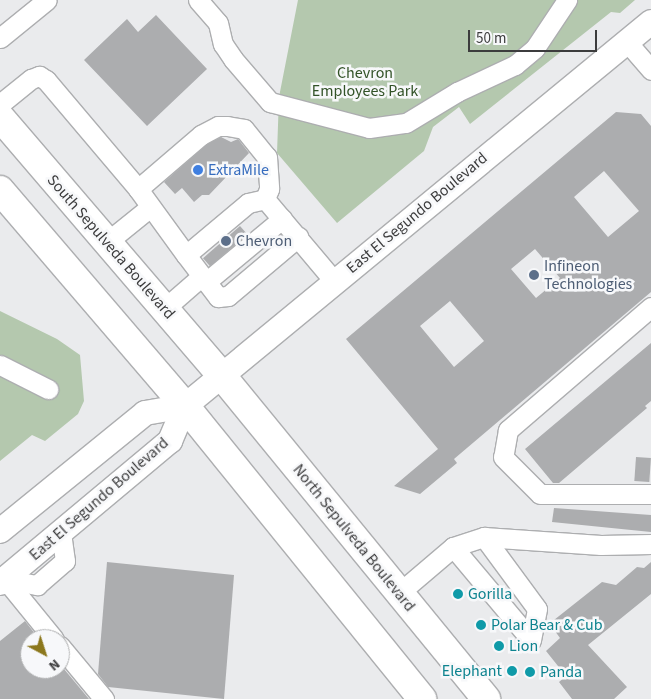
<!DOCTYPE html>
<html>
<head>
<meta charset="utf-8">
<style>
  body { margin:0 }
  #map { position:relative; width:651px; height:699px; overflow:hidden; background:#eaebed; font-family:"Source Sans 3",sans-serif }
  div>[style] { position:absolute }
  .green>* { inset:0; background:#b4c8ae }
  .building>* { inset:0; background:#acadaf; transform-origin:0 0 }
  .roads { filter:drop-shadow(1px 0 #adaeb0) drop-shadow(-1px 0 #adaeb0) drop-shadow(0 1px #adaeb0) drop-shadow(0 -1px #adaeb0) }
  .minor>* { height:19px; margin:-9.5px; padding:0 9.5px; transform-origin:9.5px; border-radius:9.5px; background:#fff }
  .major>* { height:24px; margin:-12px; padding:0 12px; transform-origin:12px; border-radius:12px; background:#fff }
  .highway>* { height:28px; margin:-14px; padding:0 14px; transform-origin:14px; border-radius:14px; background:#fff }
  .dots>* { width:14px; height:14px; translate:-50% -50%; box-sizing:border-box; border:2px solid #f7f8fa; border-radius:50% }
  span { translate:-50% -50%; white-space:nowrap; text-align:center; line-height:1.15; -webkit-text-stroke:5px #f7f8fa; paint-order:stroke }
  .park-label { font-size:16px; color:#325227 }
  .shop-label { font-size:16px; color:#366cbe }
  .left { translate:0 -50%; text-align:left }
  .street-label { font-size:16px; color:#3c3c3d }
  .service-label { font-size:16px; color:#4e5e75 }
  .culture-label { font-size:16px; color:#0d838f }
  .right { translate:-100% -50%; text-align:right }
  .north { position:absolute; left:20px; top:629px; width:50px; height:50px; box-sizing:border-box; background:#f7f8fa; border:1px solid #acadae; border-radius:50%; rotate:140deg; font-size:14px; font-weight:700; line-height:20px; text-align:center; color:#3c3c3d }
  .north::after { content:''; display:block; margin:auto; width:18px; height:22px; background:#8c781d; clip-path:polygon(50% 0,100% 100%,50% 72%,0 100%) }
  .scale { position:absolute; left:468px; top:30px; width:129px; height:22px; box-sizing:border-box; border:2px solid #3c3c3d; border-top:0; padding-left:6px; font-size:15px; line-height:18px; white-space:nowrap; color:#3c3c3d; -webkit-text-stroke:4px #f7f8fa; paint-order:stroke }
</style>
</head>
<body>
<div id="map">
  <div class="green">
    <div style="clip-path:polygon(298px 0,635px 0,620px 13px,611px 12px,470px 124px,459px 107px,433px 127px,424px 151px,337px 223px,277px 153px,279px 97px)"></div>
    <div style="clip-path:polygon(0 311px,57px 339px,80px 355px,84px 401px,78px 414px,45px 441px,32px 435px,0 461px)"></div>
  </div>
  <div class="building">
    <div style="clip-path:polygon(156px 15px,207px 69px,147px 126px,84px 60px,127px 19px,138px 32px)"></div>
    <div style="clip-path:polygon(evenodd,616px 112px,641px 114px,651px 126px,651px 292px,454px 459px,457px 463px,420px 494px,394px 486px,438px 449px,346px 339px,616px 112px,604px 171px,639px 211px,608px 237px,574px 197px,604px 171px,616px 112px,535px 249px,560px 278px,536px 298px,511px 269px,535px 249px,616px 112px,450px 301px,484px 341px,454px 367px,420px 326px,450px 301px)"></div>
    <div style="clip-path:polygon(221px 137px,231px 142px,238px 139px,249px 153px,209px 195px,202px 195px,194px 202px,182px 188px,175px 194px,164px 182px,207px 144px)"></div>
    <div style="left:240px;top:226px;width:11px;height:49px;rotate:49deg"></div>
    <div style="clip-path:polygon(651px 343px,651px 401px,645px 406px,647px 408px,559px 483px,553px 483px,525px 449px)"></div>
    <div style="left:636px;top:457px;width:15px;height:24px;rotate:4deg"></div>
    <div style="clip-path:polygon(554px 508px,651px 515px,651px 532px,552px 522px)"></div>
    <div style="clip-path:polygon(107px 562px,234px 575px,224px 699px,108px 687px,98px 674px)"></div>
    <div style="clip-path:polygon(651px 562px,651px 594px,588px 645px,627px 687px,614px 699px,572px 699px,559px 682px,566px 676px,546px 651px,560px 638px,552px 627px,557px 623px,554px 620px,602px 582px,616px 585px,637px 567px,644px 568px)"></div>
    <div style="clip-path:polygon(25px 621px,39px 639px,30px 639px,30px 669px,64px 669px,89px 699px,0 699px,0 641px)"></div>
  </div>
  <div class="roads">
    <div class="minor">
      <div style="left:198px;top:0;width:30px;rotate:49deg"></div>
      <div style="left:218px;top:23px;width:22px;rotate:77deg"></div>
      <div style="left:223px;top:44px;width:18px;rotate:56deg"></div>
      <div style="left:233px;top:59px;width:57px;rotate:49.3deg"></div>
      <div style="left:270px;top:102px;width:102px;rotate:14.7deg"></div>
      <div style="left:369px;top:128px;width:37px;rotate:-8deg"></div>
      <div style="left:406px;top:123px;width:60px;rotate:-31.3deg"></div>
      <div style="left:457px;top:92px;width:64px;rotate:-25deg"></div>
      <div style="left:515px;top:65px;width:26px;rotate:-40deg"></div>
      <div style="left:535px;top:48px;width:58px;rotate:-56.3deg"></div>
      <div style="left:0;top:38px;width:60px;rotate:-39deg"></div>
      <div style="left:627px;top:42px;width:37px;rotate:49deg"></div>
      <div style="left:0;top:104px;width:40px;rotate:-39deg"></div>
      <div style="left:31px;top:79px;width:9px;rotate:-21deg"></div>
      <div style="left:39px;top:76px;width:8px;rotate:30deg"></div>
      <div style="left:46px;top:80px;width:143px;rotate:49.8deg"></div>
      <div style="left:138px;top:189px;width:82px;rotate:54deg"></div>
      <div style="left:186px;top:255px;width:81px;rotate:-40deg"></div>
      <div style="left:248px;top:203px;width:17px;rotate:-13deg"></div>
      <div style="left:265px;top:199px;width:109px;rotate:49.9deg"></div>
      <div style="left:138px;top:189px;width:83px;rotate:-40.6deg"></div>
      <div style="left:201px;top:135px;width:19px;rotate:-28deg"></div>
      <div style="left:218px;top:126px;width:9px"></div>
      <div style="left:227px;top:126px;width:17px;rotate:10deg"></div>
      <div style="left:244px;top:129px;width:36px;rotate:51deg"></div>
      <div style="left:267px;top:157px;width:32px;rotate:86deg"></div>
      <div style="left:269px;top:189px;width:11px;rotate:112deg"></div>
      <div style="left:107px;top:242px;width:54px;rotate:-39deg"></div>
      <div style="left:186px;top:255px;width:53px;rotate:52.7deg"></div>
      <div style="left:218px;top:297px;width:10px;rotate:-6deg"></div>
      <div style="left:228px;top:296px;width:92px;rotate:-40.1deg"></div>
      <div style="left:206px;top:282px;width:99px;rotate:-39.7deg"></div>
      <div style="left:651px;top:307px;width:189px;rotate:139.3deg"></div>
      <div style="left:508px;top:430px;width:27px;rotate:100deg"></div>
      <div style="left:503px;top:457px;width:52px;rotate:45deg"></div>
      <div style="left:540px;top:494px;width:111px"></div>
      <div style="left:164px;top:309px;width:50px;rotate:-41deg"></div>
      <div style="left:0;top:365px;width:54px;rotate:26.6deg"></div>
      <div style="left:484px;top:537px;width:89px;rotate:53.6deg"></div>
      <div style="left:537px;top:609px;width:32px;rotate:101deg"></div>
      <div style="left:453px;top:547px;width:121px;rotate:50deg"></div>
      <div style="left:5px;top:579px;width:33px;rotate:11deg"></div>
      <div style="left:37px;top:585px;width:37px;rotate:-41deg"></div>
      <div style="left:65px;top:561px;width:29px;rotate:-98deg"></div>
      <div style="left:5px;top:579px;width:77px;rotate:50.8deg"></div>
      <div style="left:399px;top:593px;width:71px;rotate:-40.4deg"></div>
      <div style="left:453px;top:547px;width:33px;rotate:-18deg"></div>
      <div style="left:484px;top:537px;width:117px;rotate:3.9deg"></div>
      <div style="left:601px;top:545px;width:50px;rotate:-1.1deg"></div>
      <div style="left:60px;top:646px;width:69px;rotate:50.3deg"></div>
    </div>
    <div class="major">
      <div style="left:0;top:531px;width:187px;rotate:-39.1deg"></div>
      <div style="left:145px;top:413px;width:41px;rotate:-9.9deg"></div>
      <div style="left:0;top:583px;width:222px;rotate:-39.9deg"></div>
      <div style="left:170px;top:441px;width:38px;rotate:-67deg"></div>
      <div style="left:185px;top:406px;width:604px;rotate:-39.49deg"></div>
    </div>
    <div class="highway">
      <div style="left:0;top:117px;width:341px;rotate:49.4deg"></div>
      <div style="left:222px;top:376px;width:417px;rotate:50.7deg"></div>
      <div style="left:0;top:190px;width:284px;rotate:49.4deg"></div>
      <div style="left:185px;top:406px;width:377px;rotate:51deg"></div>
    </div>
  </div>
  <div class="dots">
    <div style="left:198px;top:170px;background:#3f7fe0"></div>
    <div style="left:226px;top:241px;background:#5c6f8a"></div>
    <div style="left:534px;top:275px;background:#5c6f8a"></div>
    <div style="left:458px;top:594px;background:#0f9aa8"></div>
    <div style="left:481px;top:625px;background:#0f9aa8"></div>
    <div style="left:499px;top:646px;background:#0f9aa8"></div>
    <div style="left:512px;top:671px;background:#0f9aa8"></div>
    <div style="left:530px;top:672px;background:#0f9aa8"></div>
  </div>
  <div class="park-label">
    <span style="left:365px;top:82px">Chevron<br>Employees Park</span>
  </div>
  <div class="shop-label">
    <span class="left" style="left:208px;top:170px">ExtraMile</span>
  </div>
  <div class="street-label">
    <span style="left:417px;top:213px;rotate:-40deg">East El Segundo Boulevard</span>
    <span style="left:111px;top:247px;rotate:49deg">South Sepulveda Boulevard</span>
    <span style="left:99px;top:499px;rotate:-41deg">East El Segundo Boulevard</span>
    <span style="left:354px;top:538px;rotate:51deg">North Sepulveda Boulevard</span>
  </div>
  <div class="service-label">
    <span class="left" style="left:236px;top:241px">Chevron</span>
    <span class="left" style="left:544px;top:275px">Infineon<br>Technologies</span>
  </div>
  <div class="culture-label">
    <span class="left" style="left:468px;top:594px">Gorilla</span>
    <span class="left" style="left:491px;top:625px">Polar Bear &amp; Cub</span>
    <span class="left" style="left:509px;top:646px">Lion</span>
    <span class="right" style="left:502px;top:671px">Elephant</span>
    <span class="left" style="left:540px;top:672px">Panda</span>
  </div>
  <div class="north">N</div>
  <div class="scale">50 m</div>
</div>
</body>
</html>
